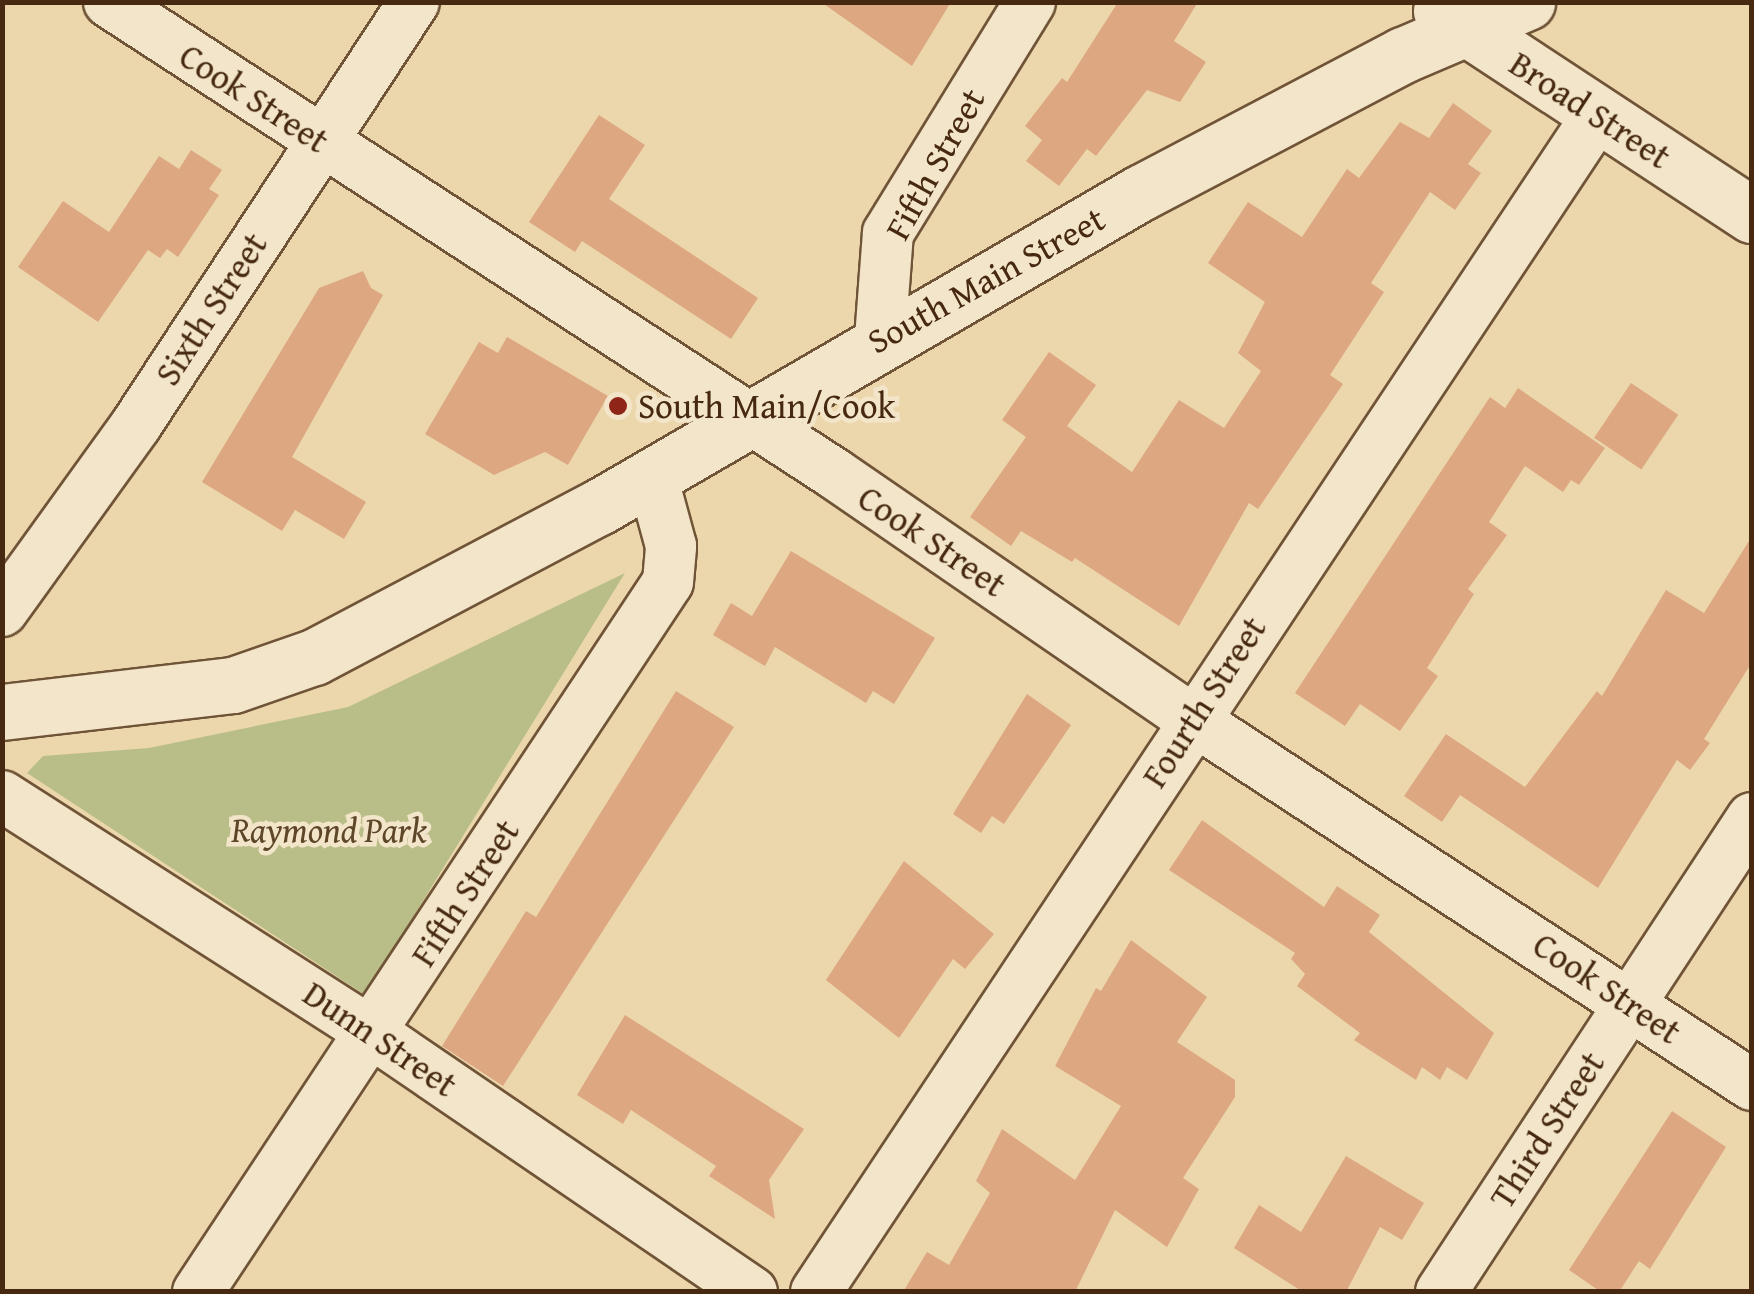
<!DOCTYPE html>
<html>
<head>
<meta charset="utf-8">
<style>
  body { margin:0 }
  #map { position:relative; width:1754px; height:1294px; overflow:hidden; background:#ecd7ad; font-family:"Gentium Book Plus",serif }
  div>[style] { position:absolute }
  .green>* { inset:0; background:#b9be89 }
  .building>* { inset:0; background:#dda881; transform-origin:0 0 }
  .roads { filter:drop-shadow(2px 0 #705437) drop-shadow(-2px 0 #705437) drop-shadow(0 2px #705437) drop-shadow(0 -2px #705437) }
  .street>* { height:50px; margin:-25px; padding:0 25px; transform-origin:25px; border-radius:25px; background:#f3e5ca }
  .secondary>* { height:55px; margin:-27.5px; padding:0 27.5px; transform-origin:27.5px; border-radius:27.5px; background:#f3e5ca }
  .dots>* { width:28px; height:28px; translate:-50% -50%; box-sizing:border-box; border:5px solid #f3e5ca; border-radius:50% }
  span { translate:-50% -50%; white-space:nowrap; text-align:center; line-height:1.15; -webkit-text-stroke:9px #f3e5ca; paint-order:stroke }
  .street-label { font-size:35px; color:#462910 }
  .poi-label { font-size:35px; color:#462910 }
  .left { translate:0 -50%; text-align:left }
  .park-label { font-size:35px; color:#5d4728; font-style:italic }
  .frame { position:absolute; inset:0; border:5px solid #462910; pointer-events:none }
</style>
</head>
<body>
<div id="map">
  <div class="green">
    <div style="clip-path:polygon(625px 573px,365px 995px,27px 773px,43px 756px,149px 748px,348px 707px)"></div>
  </div>
  <div class="building">
    <div style="clip-path:polygon(821px 2px,951px 2px,912px 66px)"></div>
    <div style="clip-path:polygon(1118px 2px,1198px 2px,1174px 41px,1206px 62px,1180px 102px,1147px 90px,1096px 156px,1087px 149px,1059px 186px,1026px 161px,1042px 140px,1025px 126px,1062px 78px,1067px 82px)"></div>
    <div style="clip-path:polygon(1453px 103px,1492px 131px,1468px 164px,1481px 173px,1455px 210px,1430px 192px,1371px 283px,1384px 292px,1330px 375px,1343px 384px,1258px 509px,1249px 503px,1179px 626px,1075px 558px,1072px 562px,1021px 531px,1011px 546px,970px 517px,1026px 437px,1002px 420px,1049px 352px,1096px 385px,1067px 426px,1132px 472px,1179px 400px,1224px 428px,1261px 371px,1238px 353px,1265px 302px,1208px 263px,1248px 202px,1302px 237px,1347px 169px,1359px 178px,1400px 122px,1429px 138px)"></div>
    <div style="clip-path:polygon(599px 115px,645px 145px,609px 199px,758px 298px,731px 339px,582px 241px,575px 252px,529px 222px)"></div>
    <div style="clip-path:polygon(191px 150px,222px 170px,209px 189px,219px 195px,178px 257px,167px 249px,160px 258px,148px 250px,98px 322px,18px 267px,63px 201px,109px 232px,159px 156px,179px 169px)"></div>
    <div style="clip-path:polygon(363px 271px,371px 288px,383px 295px,292px 457px,366px 502px,344px 539px,295px 510px,282px 531px,202px 482px,319px 288px)"></div>
    <div style="clip-path:polygon(507px 337px,608px 396px,568px 465px,545px 452px,494px 475px,425px 434px,479px 342px,498px 353px)"></div>
    <div style="left:1631px;top:383px;width:57px;height:66px;rotate:34deg"></div>
    <div style="clip-path:polygon(1518px 388px,1605px 448px,1579px 485px,1571px 480px,1563px 492px,1525px 466px,1489px 522px,1507px 535px,1468px 589px,1474px 594px,1427px 668px,1438px 676px,1400px 731px,1360px 704px,1345px 726px,1295px 693px,1490px 397px,1505px 408px)"></div>
    <div style="clip-path:polygon(1752px 536px,1752px 662px,1704px 739px,1710px 743px,1690px 770px,1677px 760px,1598px 888px,1460px 795px,1442px 822px,1404px 796px,1446px 734px,1525px 787px,1597px 691px,1602px 696px,1666px 590px,1704px 613px)"></div>
    <div style="clip-path:polygon(791px 551px,935px 638px,894px 704px,873px 691px,866px 703px,775px 647px,765px 666px,713px 635px,731px 603px,752px 616px)"></div>
    <div style="clip-path:polygon(676px 691px,734px 727px,503px 1086px,442px 1046px,526px 911px,536px 917px)"></div>
    <div style="clip-path:polygon(1027px 694px,1071px 725px,1004px 824px,992px 816px,981px 833px,953px 814px)"></div>
    <div style="clip-path:polygon(1202px 820px,1324px 907px,1337px 886px,1380px 915px,1369px 932px,1494px 1033px,1467px 1080px,1447px 1067px,1440px 1080px,1422px 1067px,1416px 1080px,1354px 1040px,1360px 1033px,1297px 986px,1305px 974px,1291px 959px,1295px 953px,1169px 870px)"></div>
    <div style="clip-path:polygon(904px 861px,994px 934px,965px 969px,953px 959px,899px 1038px,826px 980px)"></div>
    <div style="clip-path:polygon(1131px 940px,1207px 997px,1177px 1042px,1235px 1080px,1235px 1097px,1183px 1178px,1199px 1189px,1167px 1247px,1115px 1210px,1075px 1292px,903px 1292px,927px 1252px,949px 1265px,990px 1193px,976px 1181px,1002px 1129px,1075px 1180px,1121px 1106px,1055px 1066px,1096px 988px,1101px 991px)"></div>
    <div style="clip-path:polygon(625px 1015px,804px 1129px,769px 1180px,775px 1219px,709px 1176px,716px 1166px,631px 1110px,623px 1124px,577px 1095px)"></div>
    <div style="clip-path:polygon(1672px 1111px,1726px 1147px,1650px 1269px,1639px 1261px,1619px 1292px,1601px 1292px,1569px 1270px)"></div>
    <div style="clip-path:polygon(1346px 1156px,1424px 1203px,1402px 1240px,1380px 1227px,1346px 1292px,1303px 1292px,1234px 1248px,1259px 1205px,1301px 1232px)"></div>
  </div>
  <div class="roads">
    <div class="street">
      <div style="left:109px;top:2px;width:866px;rotate:33.03deg"></div>
      <div style="left:835px;top:474px;width:433px;rotate:34.5deg"></div>
      <div style="left:1192px;top:719px;width:669px;rotate:33.17deg"></div>
      <div style="left:880px;top:339px;width:106px;rotate:-85.7deg"></div>
      <div style="left:888px;top:233px;width:271px;rotate:-58.4deg"></div>
      <div style="left:2px;top:611px;width:229px;rotate:-54.2deg"></div>
      <div style="left:136px;top:425px;width:506px;rotate:-56.69deg"></div>
      <div style="left:2px;top:796px;width:439px;rotate:32.6deg"></div>
      <div style="left:372px;top:1033px;width:460px;rotate:34.3deg"></div>
      <div style="left:198px;top:1292px;width:851px;rotate:-56.5deg"></div>
      <div style="left:668px;top:582px;width:36px;rotate:-85deg"></div>
      <div style="left:671px;top:546px;width:73px;rotate:-105.2deg"></div>
      <div style="left:816px;top:1292px;width:1412px;rotate:-56.41deg"></div>
      <div style="left:1441px;top:1292px;width:567px;rotate:-56.73deg"></div>
    </div>
    <div class="secondary">
      <div style="left:1441px;top:11px;width:372px;rotate:33.3deg"></div>
      <div style="left:2px;top:712px;width:233px;rotate:-6.7deg"></div>
      <div style="left:233px;top:685px;width:86px;rotate:-19.1deg"></div>
      <div style="left:314px;top:657px;width:322px;rotate:-27.8deg"></div>
      <div style="left:599px;top:507px;width:626px;rotate:-30.13deg"></div>
      <div style="left:1140px;top:193px;width:297px;rotate:-27.7deg"></div>
      <div style="left:1403px;top:55px;width:135px;rotate:-23.1deg"></div>
    </div>
  </div>
  <div class="dots">
    <div style="left:618px;top:406px;background:#8f2418"></div>
  </div>
  <div class="street-label">
    <span style="left:254px;top:98px;rotate:33deg">Cook Street</span>
    <span style="left:1590px;top:110px;rotate:33deg">Broad Street</span>
    <span style="left:935px;top:164px;rotate:-61deg">Fifth Street</span>
    <span style="left:986px;top:280px;rotate:-29deg">South Main Street</span>
    <span style="left:211px;top:309px;rotate:-57deg">Sixth Street</span>
    <span style="left:932px;top:541px;rotate:34deg">Cook Street</span>
    <span style="left:1204px;top:702px;rotate:-57deg">Fourth Street</span>
    <span style="left:465px;top:893px;rotate:-57deg">Fifth Street</span>
    <span style="left:1607px;top:988px;rotate:34deg">Cook Street</span>
    <span style="left:380px;top:1039px;rotate:34deg">Dunn Street</span>
    <span style="left:1547px;top:1130px;rotate:-57deg">Third Street</span>
  </div>
  <div class="poi-label">
    <span class="left" style="left:638px;top:406px">South Main/Cook</span>
  </div>
  <div class="park-label">
    <span style="left:329px;top:830px">Raymond Park</span>
  </div>
  <div class="frame"></div>
</div>
</body>
</html>
